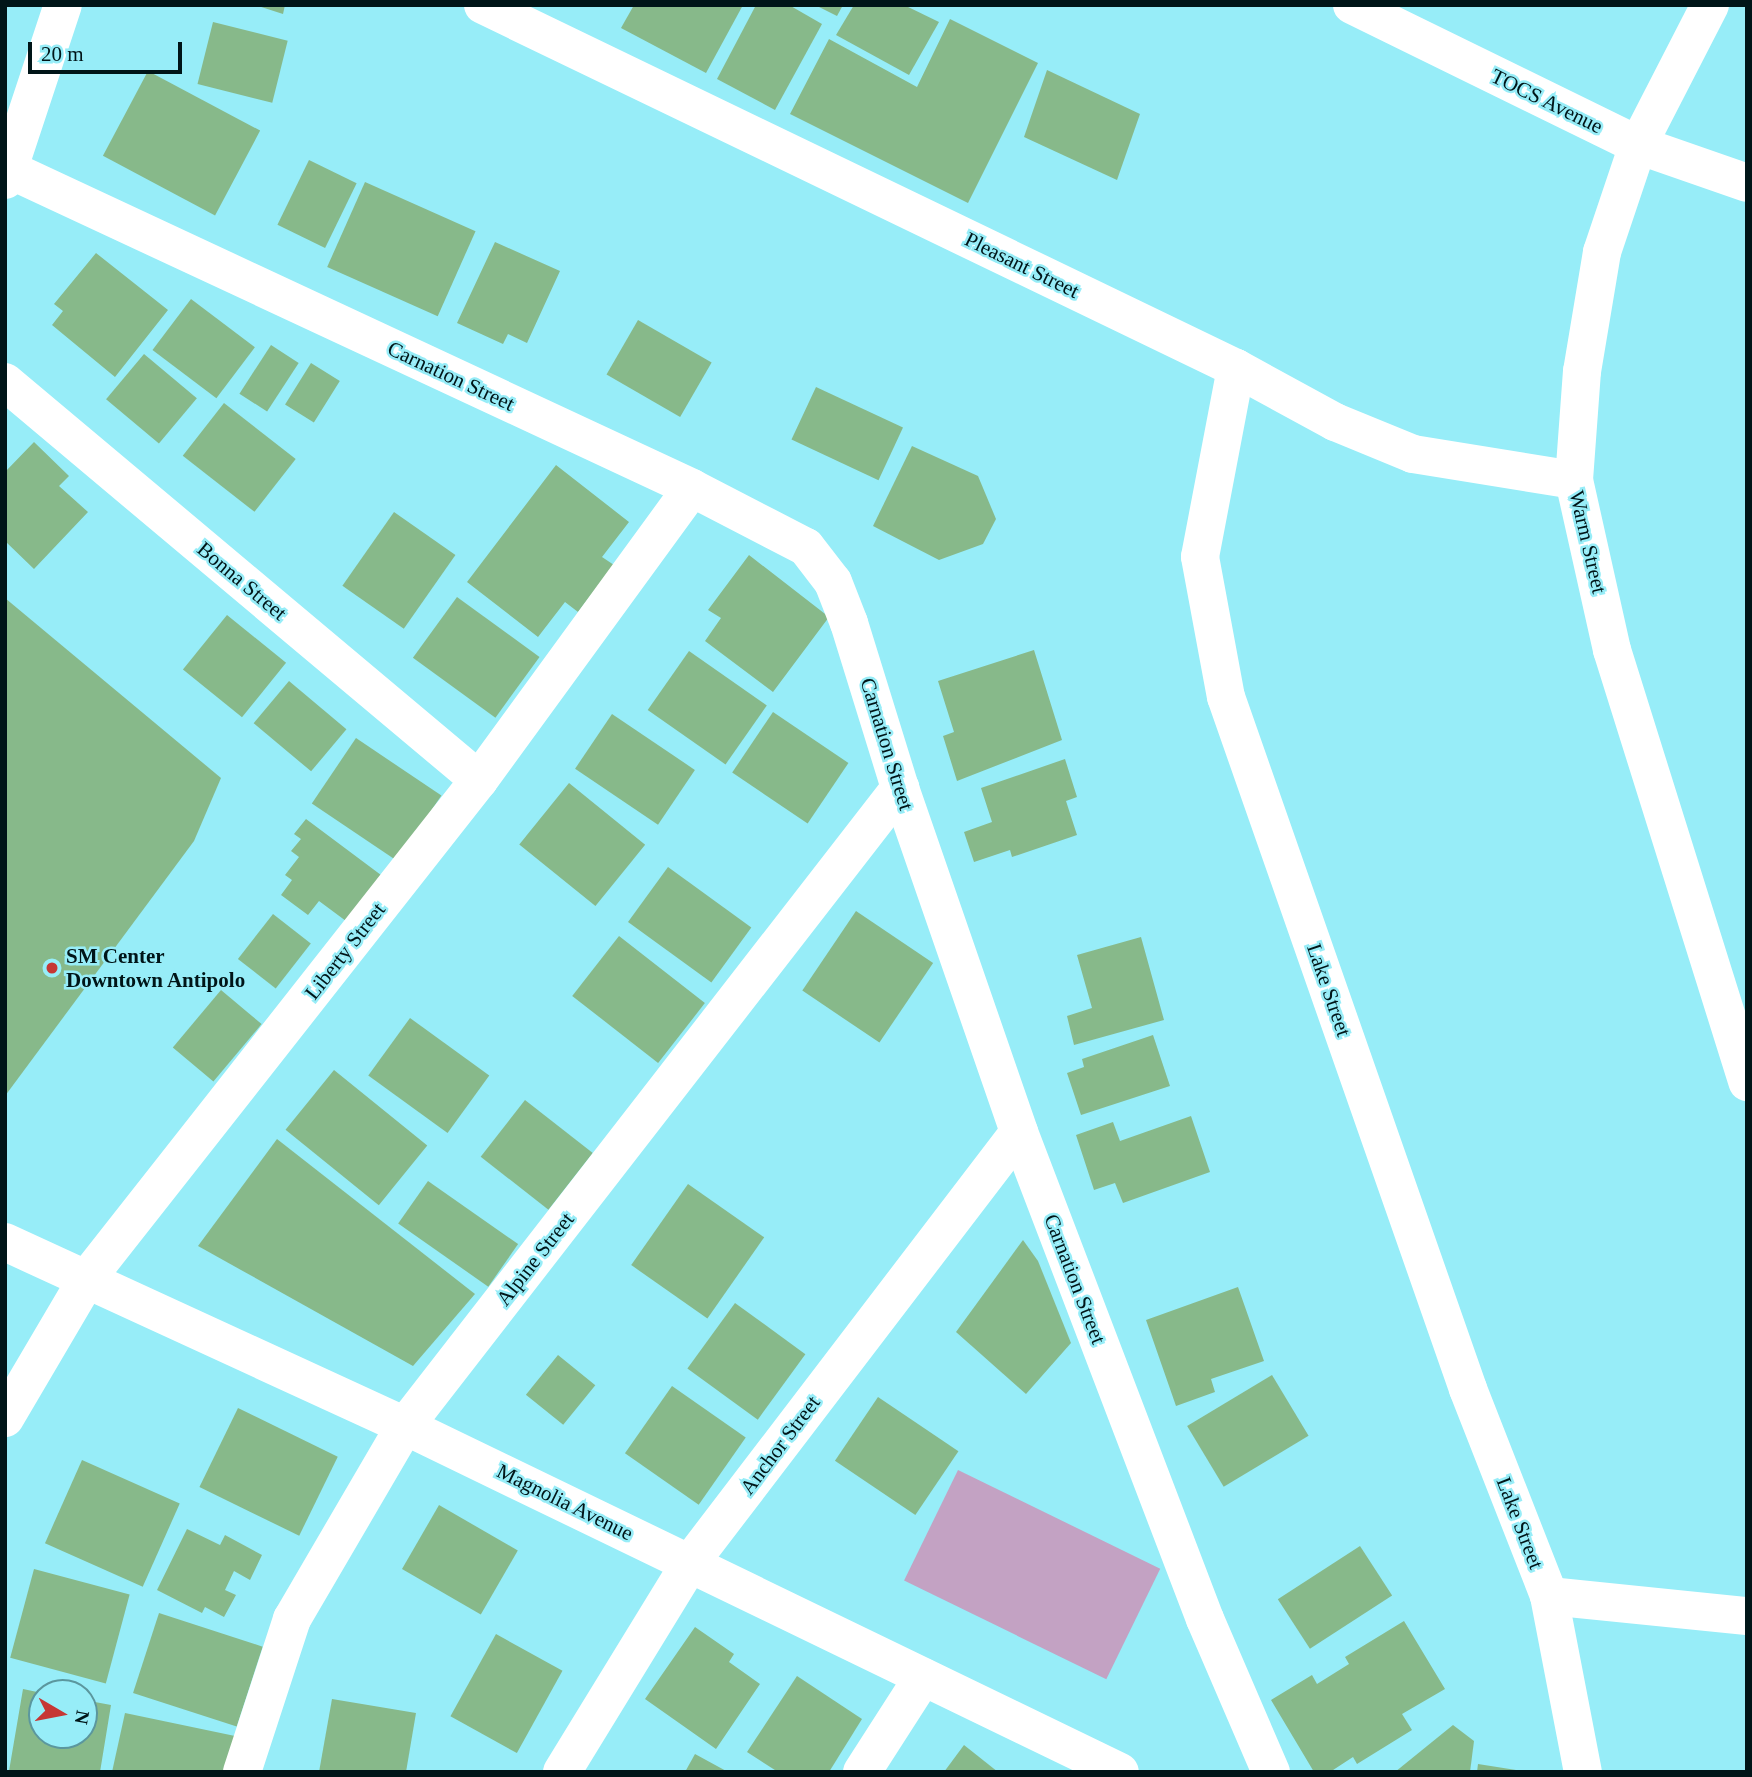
<!DOCTYPE html>
<html>
<head>
<meta charset="utf-8">
<style>
  body { margin:0 }
  #map { position:relative; width:1752px; height:1777px; overflow:hidden; background:#97edf8; font-family:Georgia,serif }
  div>[style] { position:absolute }
  .green>* { inset:0; background:#c3a2c3; transform-origin:0 0 }
  .building>* { inset:0; background:#87b98a; transform-origin:0 0 }
  .street>* { height:38px; margin:-19px; padding:0 19px; transform-origin:19px; border-radius:19px; background:#fff }
  .dots>* { width:19px; height:19px; translate:-50% -50%; box-sizing:border-box; border:4px solid #97edf8; border-radius:50% }
  span { translate:-50% -50%; white-space:nowrap; text-align:center; line-height:1.15; -webkit-text-stroke:5px #97edf8; paint-order:stroke }
  .street-label { font-size:21px; color:#001518 }
  .poi-label { font-size:21px; color:#001518; font-weight:700 }
  .left { translate:0 -50%; text-align:left }
  .frame { position:absolute; inset:0; border:7px solid #001518; pointer-events:none }
  .north { position:absolute; left:28px; top:1679px; width:70px; height:70px; box-sizing:border-box; background:#97edf8; border:2px solid #5b979e; border-radius:50%; rotate:100deg; font-size:19px; font-weight:700; line-height:28px; text-align:center; color:#001518 }
  .north::after { content:''; display:block; margin:auto; width:24px; height:32px; background:#c63735; clip-path:polygon(50% 0,100% 100%,50% 72%,0 100%) }
  .scale { position:absolute; left:28px; top:42px; width:154px; height:32px; box-sizing:border-box; border:4px solid #001518; border-top:0; padding-left:9px; font-size:21px; line-height:24px; white-space:nowrap; color:#001518; -webkit-text-stroke:5px #97edf8; paint-order:stroke }
</style>
</head>
<body>
<div id="map">
  <div class="green">
    <div style="left:958px;top:1470px;width:225px;height:123px;rotate:26deg"></div>
  </div>
  <div class="building">
    <div style="clip-path:polygon(255px 5px,285px 5px,283px 14px)"></div>
    <div style="clip-path:polygon(634px 5px,743px 5px,706px 73px,621px 28px)"></div>
    <div style="clip-path:polygon(756px 5px,789px 5px,822px 24px,775px 110px,717px 79px)"></div>
    <div style="clip-path:polygon(815px 5px,843px 5px,837px 16px)"></div>
    <div style="clip-path:polygon(854px 5px,904px 5px,939px 22px,909px 75px,836px 35px)"></div>
    <div style="clip-path:polygon(950px 19px,1038px 63px,968px 203px,790px 114px,829px 39px,917px 87px)"></div>
    <div style="left:213px;top:22px;width:77px;height:64px;rotate:14deg"></div>
    <div style="clip-path:polygon(1047px 70px,1140px 114px,1117px 180px,1024px 137px)"></div>
    <div style="left:148px;top:71px;width:127px;height:96px;rotate:28deg"></div>
    <div style="left:309px;top:160px;width:53px;height:72px;rotate:26deg"></div>
    <div style="left:365px;top:182px;width:121px;height:93px;rotate:24deg"></div>
    <div style="clip-path:polygon(495px 242px,560px 271px,527px 343px,508px 334px,503px 344px,457px 323px)"></div>
    <div style="clip-path:polygon(96px 253px,168px 310px,115px 377px,52px 325px,63px 311px,54px 304px)"></div>
    <div style="left:191px;top:299px;width:80px;height:64px;rotate:37deg"></div>
    <div style="left:638px;top:320px;width:85px;height:63px;rotate:30deg"></div>
    <div style="left:271px;top:345px;width:33px;height:58px;rotate:33deg"></div>
    <div style="left:144px;top:354px;width:69px;height:59px;rotate:40deg"></div>
    <div style="left:311px;top:363px;width:34px;height:49px;rotate:32deg"></div>
    <div style="left:816px;top:387px;width:96px;height:58px;rotate:25deg"></div>
    <div style="left:224px;top:403px;width:91px;height:67px;rotate:38deg"></div>
    <div style="clip-path:polygon(34px 442px,69px 476px,59px 486px,88px 512px,34px 569px,5px 541px,5px 472px)"></div>
    <div style="clip-path:polygon(912px 446px,978px 476px,996px 519px,983px 544px,939px 560px,873px 526px)"></div>
    <div style="clip-path:polygon(556px 465px,629px 522px,602px 557px,614px 565px,578px 612px,565px 602px,538px 637px,467px 582px)"></div>
    <div style="left:394px;top:512px;width:75px;height:90px;rotate:35deg"></div>
    <div style="clip-path:polygon(749px 555px,829px 617px,773px 692px,705px 641px,721px 618px,708px 610px)"></div>
    <div style="left:457px;top:597px;width:102px;height:75px;rotate:36deg"></div>
    <div style="clip-path:polygon(5px 598px,221px 778px,194px 841px,5px 1096px)"></div>
    <div style="left:227px;top:615px;width:76px;height:70px;rotate:39deg"></div>
    <div style="clip-path:polygon(1034px 650px,1062px 740px,957px 781px,943px 736px,954px 732px,938px 681px)"></div>
    <div style="left:689px;top:651px;width:95px;height:72px;rotate:35deg"></div>
    <div style="left:289px;top:681px;width:75px;height:55px;rotate:40deg"></div>
    <div style="left:773px;top:712px;width:91px;height:73px;rotate:34deg"></div>
    <div style="left:612px;top:714px;width:100px;height:66px;rotate:34deg"></div>
    <div style="left:356px;top:738px;width:103px;height:79px;rotate:34deg"></div>
    <div style="clip-path:polygon(1065px 759px,1077px 797px,1066px 801px,1077px 835px,1012px 857px,1010px 850px,974px 862px,964px 832px,992px 822px,981px 788px)"></div>
    <div style="left:569px;top:783px;width:98px;height:79px;rotate:39deg"></div>
    <div style="clip-path:polygon(306px 819px,385px 878px,350px 924px,319px 901px,308px 915px,281px 895px,292px 880px,285px 875px,299px 857px,291px 851px,301px 839px,294px 834px)"></div>
    <div style="left:668px;top:867px;width:103px;height:68px;rotate:36deg"></div>
    <div style="left:856px;top:911px;width:93px;height:96px;rotate:34deg"></div>
    <div style="left:273px;top:914px;width:48px;height:57px;rotate:38deg"></div>
    <div style="left:619px;top:936px;width:109px;height:76px;rotate:38deg"></div>
    <div style="clip-path:polygon(1141px 937px,1164px 1020px,1074px 1045px,1067px 1016px,1092px 1008px,1077px 955px)"></div>
    <div style="left:221px;top:990px;width:53px;height:75px;rotate:40deg"></div>
    <div style="left:410px;top:1018px;width:98px;height:71px;rotate:36deg"></div>
    <div style="clip-path:polygon(1153px 1035px,1170px 1086px,1081px 1115px,1067px 1073px,1084px 1067px,1082px 1059px)"></div>
    <div style="left:334px;top:1070px;width:120px;height:77px;rotate:39deg"></div>
    <div style="left:525px;top:1100px;width:86px;height:72px;rotate:38deg"></div>
    <div style="clip-path:polygon(1191px 1116px,1210px 1172px,1123px 1203px,1115px 1183px,1094px 1190px,1076px 1135px,1113px 1122px,1120px 1141px)"></div>
    <div style="clip-path:polygon(277px 1139px,475px 1294px,413px 1366px,198px 1246px)"></div>
    <div style="left:428px;top:1181px;width:110px;height:52px;rotate:35deg"></div>
    <div style="left:688px;top:1184px;width:93px;height:99px;rotate:35deg"></div>
    <div style="clip-path:polygon(1023px 1240px,1038px 1261px,1071px 1343px,1026px 1394px,956px 1332px)"></div>
    <div style="clip-path:polygon(1238px 1287px,1264px 1361px,1211px 1379px,1215px 1392px,1176px 1406px,1146px 1320px)"></div>
    <div style="left:735px;top:1303px;width:87px;height:81px;rotate:36deg"></div>
    <div style="left:558px;top:1355px;width:48px;height:51px;rotate:39deg"></div>
    <div style="left:1272px;top:1375px;width:71px;height:99px;rotate:59deg"></div>
    <div style="left:672px;top:1386px;width:90px;height:82px;rotate:35deg"></div>
    <div style="left:878px;top:1397px;width:97px;height:77px;rotate:34deg"></div>
    <div style="left:238px;top:1408px;width:111px;height:88px;rotate:26deg"></div>
    <div style="left:82px;top:1460px;width:107px;height:91px;rotate:24deg"></div>
    <div style="left:439px;top:1505px;width:91px;height:74px;rotate:30deg"></div>
    <div style="clip-path:polygon(187px 1529px,220px 1545px,225px 1535px,262px 1555px,250px 1580px,234px 1571px,225px 1590px,236px 1595px,224px 1617px,205px 1607px,202px 1613px,157px 1590px)"></div>
    <div style="left:1360px;top:1546px;width:59px;height:98px;rotate:57deg"></div>
    <div style="left:34px;top:1569px;width:99px;height:92px;rotate:15deg"></div>
    <div style="left:159px;top:1613px;width:109px;height:84px;rotate:18deg"></div>
    <div style="clip-path:polygon(1404px 1621px,1445px 1689px,1402px 1714px,1412px 1730px,1357px 1764px,1353px 1757px,1330px 1772px,1314px 1772px,1271px 1700px,1312px 1675px,1317px 1684px,1349px 1664px,1345px 1657px)"></div>
    <div style="clip-path:polygon(695px 1627px,734px 1654px,729px 1662px,760px 1684px,716px 1749px,645px 1699px)"></div>
    <div style="left:496px;top:1634px;width:76px;height:94px;rotate:29deg"></div>
    <div style="clip-path:polygon(797px 1676px,862px 1719px,829px 1772px,778px 1772px,747px 1752px)"></div>
    <div style="clip-path:polygon(23px 1689px,42px 1693px,42px 1735px,84px 1735px,84px 1700px,111px 1705px,100px 1772px,9px 1771px)"></div>
    <div style="clip-path:polygon(332px 1699px,416px 1713px,406px 1772px,319px 1772px)"></div>
    <div style="clip-path:polygon(125px 1713px,235px 1736px,228px 1771px,112px 1772px)"></div>
    <div style="clip-path:polygon(1453px 1725px,1474px 1741px,1470px 1772px,1395px 1772px)"></div>
    <div style="clip-path:polygon(964px 1745px,998px 1772px,944px 1772px)"></div>
    <div style="clip-path:polygon(695px 1754px,728px 1772px,685px 1772px)"></div>
    <div style="clip-path:polygon(1478px 1764px,1516px 1770px,1516px 1772px,1477px 1772px)"></div>
  </div>
  <div class="street">
    <div style="left:483px;top:5px;width:836px;rotate:25.74deg"></div>
    <div style="left:1236px;top:368px;width:113px;rotate:28.6deg"></div>
    <div style="left:1335px;top:422px;width:84px;rotate:22.3deg"></div>
    <div style="left:1413px;top:454px;width:163px;rotate:9.2deg"></div>
    <div style="left:1352px;top:5px;width:318px;rotate:26.1deg"></div>
    <div style="left:1638px;top:145px;width:115px;rotate:19.2deg"></div>
    <div style="left:1710px;top:5px;width:157px;rotate:117.2deg"></div>
    <div style="left:1638px;top:145px;width:113px;rotate:108.6deg"></div>
    <div style="left:1602px;top:252px;width:121px;rotate:99.5deg"></div>
    <div style="left:1582px;top:371px;width:109px;rotate:94.2deg"></div>
    <div style="left:1574px;top:480px;width:174px;rotate:77.4deg"></div>
    <div style="left:1612px;top:650px;width:453px;rotate:72.6deg"></div>
    <div style="left:8px;top:169px;width:755px;rotate:25deg"></div>
    <div style="left:692px;top:488px;width:128px;rotate:27.4deg"></div>
    <div style="left:806px;top:547px;width:44px;rotate:52.4deg"></div>
    <div style="left:833px;top:582px;width:44px;rotate:68.7deg"></div>
    <div style="left:849px;top:623px;width:173px;rotate:72.8deg"></div>
    <div style="left:900px;top:788px;width:364px;rotate:70.9deg"></div>
    <div style="left:1019px;top:1132px;width:521px;rotate:69.1deg"></div>
    <div style="left:1205px;top:1619px;width:167px;rotate:66.7deg"></div>
    <div style="left:5px;top:180px;width:184px;rotate:-71.7deg"></div>
    <div style="left:1236px;top:368px;width:192px;rotate:100.8deg"></div>
    <div style="left:1200px;top:557px;width:142px;rotate:79.5deg"></div>
    <div style="left:1226px;top:697px;width:733px;rotate:70.72deg"></div>
    <div style="left:1468px;top:1389px;width:222px;rotate:68.6deg"></div>
    <div style="left:1549px;top:1596px;width:179px;rotate:79.1deg"></div>
    <div style="left:5px;top:382px;width:619px;rotate:40.02deg"></div>
    <div style="left:5px;top:1242px;width:440px;rotate:24.7deg"></div>
    <div style="left:405px;top:1426px;width:794px;rotate:25.82deg"></div>
    <div style="left:5px;top:1418px;width:164px;rotate:-59.5deg"></div>
    <div style="left:88px;top:1277px;width:632px;rotate:-51.81deg"></div>
    <div style="left:479px;top:780px;width:361px;rotate:-53.9deg"></div>
    <div style="left:1549px;top:1596px;width:199px;rotate:5.8deg"></div>
    <div style="left:242px;top:1772px;width:161px;rotate:-71.9deg"></div>
    <div style="left:292px;top:1619px;width:224px;rotate:-59.7deg"></div>
    <div style="left:405px;top:1426px;width:808px;rotate:-52.19deg"></div>
    <div style="left:562px;top:1772px;width:245px;rotate:-58.5deg"></div>
    <div style="left:690px;top:1563px;width:542px;rotate:-52.64deg"></div>
    <div style="left:862px;top:1772px;width:113px;rotate:-57.3deg"></div>
  </div>
  <div class="dots">
    <div style="left:52px;top:968px;background:#c63735"></div>
  </div>
  <div class="street-label">
    <span style="left:1547px;top:101px;rotate:26deg">TOCS Avenue</span>
    <span style="left:1022px;top:265px;rotate:26deg">Pleasant Street</span>
    <span style="left:451px;top:376px;rotate:25deg">Carnation Street</span>
    <span style="left:1588px;top:542px;rotate:77deg">Warm Street</span>
    <span style="left:242px;top:581px;rotate:40deg">Bonna Street</span>
    <span style="left:887px;top:744px;rotate:73deg">Carnation Street</span>
    <span style="left:345px;top:951px;rotate:-52deg">Liberty Street</span>
    <span style="left:1329px;top:990px;rotate:71deg">Lake Street</span>
    <span style="left:535px;top:1259px;rotate:-52deg">Alpine Street</span>
    <span style="left:1075px;top:1279px;rotate:69deg">Carnation Street</span>
    <span style="left:780px;top:1445px;rotate:-53deg">Anchor Street</span>
    <span style="left:565px;top:1502px;rotate:26deg">Magnolia Avenue</span>
    <span style="left:1520px;top:1523px;rotate:69deg">Lake Street</span>
  </div>
  <div class="poi-label">
    <span class="left" style="left:66px;top:968px">SM Center<br>Downtown Antipolo</span>
  </div>
  <div class="frame"></div>
  <div class="north">N</div>
  <div class="scale">20 m</div>
</div>
</body>
</html>
